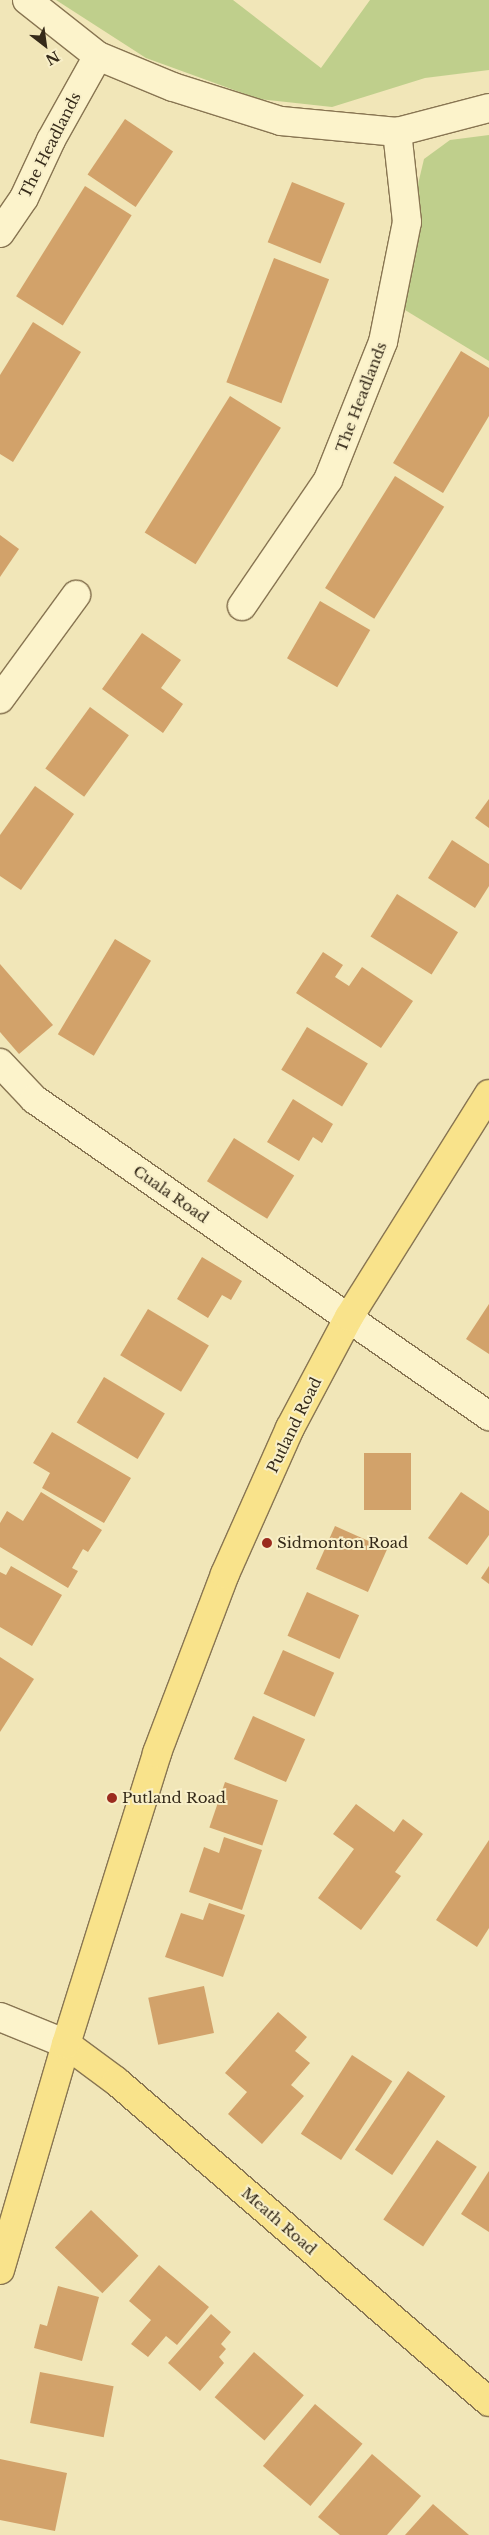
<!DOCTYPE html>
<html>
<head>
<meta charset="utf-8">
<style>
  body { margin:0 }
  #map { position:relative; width:489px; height:2535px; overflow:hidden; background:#f1e6b8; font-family:"Libre Baskerville",serif }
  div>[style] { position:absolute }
  .green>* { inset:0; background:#bfcf8c }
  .building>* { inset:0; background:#d2a26a; transform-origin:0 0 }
  .roads { filter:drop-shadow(1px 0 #887552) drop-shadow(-1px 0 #887552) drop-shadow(0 1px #887552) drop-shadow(0 -1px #887552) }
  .minor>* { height:28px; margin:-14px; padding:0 14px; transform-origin:14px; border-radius:14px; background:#fcf3cb }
  .major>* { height:28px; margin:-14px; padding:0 14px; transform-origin:14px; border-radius:14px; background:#f9e38b }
  .dots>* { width:14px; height:14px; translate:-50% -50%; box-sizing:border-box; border:2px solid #f8efc8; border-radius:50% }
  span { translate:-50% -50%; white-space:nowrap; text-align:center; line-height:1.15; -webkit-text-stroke:4px #f8efc8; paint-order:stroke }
  .street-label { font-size:15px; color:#352a19 }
  .poi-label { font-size:15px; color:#352a19 }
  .left { translate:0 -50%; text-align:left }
  .north { position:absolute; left:20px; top:20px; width:50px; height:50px; -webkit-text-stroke:4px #f8efc8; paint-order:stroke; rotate:150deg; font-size:14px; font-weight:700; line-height:20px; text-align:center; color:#352a19 }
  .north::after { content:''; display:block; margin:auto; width:18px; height:22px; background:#352a19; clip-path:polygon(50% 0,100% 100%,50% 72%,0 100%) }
</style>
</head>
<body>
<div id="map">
  <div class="green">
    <div style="clip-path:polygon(56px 0,233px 0,321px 68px,370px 0,489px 0,489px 70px,425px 78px,332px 107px,259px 99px,146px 58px)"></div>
    <div style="clip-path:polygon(489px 135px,489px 361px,405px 310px,414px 201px,424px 159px,450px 140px)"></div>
  </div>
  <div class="building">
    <div style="left:125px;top:119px;width:58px;height:67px;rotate:34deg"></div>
    <div style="left:292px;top:182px;width:57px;height:65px;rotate:22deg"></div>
    <div style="left:85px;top:186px;width:55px;height:130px;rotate:32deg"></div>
    <div style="left:274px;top:258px;width:59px;height:133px;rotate:21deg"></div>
    <div style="clip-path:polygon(33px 322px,81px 352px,13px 462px,0 454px,0 375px)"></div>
    <div style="clip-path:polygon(461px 351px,489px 368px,489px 416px,443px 493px,393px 463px)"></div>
    <div style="left:230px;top:396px;width:60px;height:161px;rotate:32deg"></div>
    <div style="left:395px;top:476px;width:58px;height:132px;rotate:32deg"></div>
    <div style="clip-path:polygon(0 535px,19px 549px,0 577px)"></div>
    <div style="left:320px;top:601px;width:58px;height:66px;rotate:30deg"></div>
    <div style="clip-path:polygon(142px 633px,181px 660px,161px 688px,183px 704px,163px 733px,102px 689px)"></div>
    <div style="left:90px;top:707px;width:48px;height:76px;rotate:36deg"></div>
    <div style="clip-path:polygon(35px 786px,74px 814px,21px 890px,0 876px,0 835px)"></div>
    <div style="clip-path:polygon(489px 799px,489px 828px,475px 818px)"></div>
    <div style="clip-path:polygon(452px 840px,489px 864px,489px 886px,475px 908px,428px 878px)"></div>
    <div style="left:397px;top:894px;width:72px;height:50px;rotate:32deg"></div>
    <div style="left:115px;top:939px;width:42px;height:111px;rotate:31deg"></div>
    <div style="clip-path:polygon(323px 952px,343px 965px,335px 977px,349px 986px,362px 967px,413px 1001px,381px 1048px,296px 993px)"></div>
    <div style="clip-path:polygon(0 964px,53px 1025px,19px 1054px,0 1032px)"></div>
    <div style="left:307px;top:1027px;width:71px;height:50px;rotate:31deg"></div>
    <div style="clip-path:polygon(293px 1099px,333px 1124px,322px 1143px,313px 1137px,299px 1161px,267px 1142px)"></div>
    <div style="left:234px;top:1138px;width:71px;height:51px;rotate:32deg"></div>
    <div style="clip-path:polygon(202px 1257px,242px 1281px,231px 1300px,222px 1295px,208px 1318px,177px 1299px)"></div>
    <div style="clip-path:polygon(489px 1304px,489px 1354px,466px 1339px)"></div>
    <div style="left:148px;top:1309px;width:71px;height:54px;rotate:31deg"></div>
    <div style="left:104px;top:1377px;width:71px;height:53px;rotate:31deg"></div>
    <div style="clip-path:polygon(52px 1432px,131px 1478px,104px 1523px,42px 1488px,50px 1473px,33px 1463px)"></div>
    <div style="left:364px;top:1453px;width:47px;height:57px"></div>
    <div style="clip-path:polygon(41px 1492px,102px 1530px,88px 1552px,83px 1549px,72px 1568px,78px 1571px,68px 1588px,0 1547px,0 1523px,7px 1511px,23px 1521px)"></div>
    <div style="clip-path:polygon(461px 1492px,489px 1511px,489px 1535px,467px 1565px,428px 1538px)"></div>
    <div style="left:335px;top:1526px;width:57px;height:47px;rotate:24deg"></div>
    <div style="clip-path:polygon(11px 1566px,62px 1595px,32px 1646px,0 1627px,0 1572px,6px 1575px)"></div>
    <div style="clip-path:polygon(489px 1566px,489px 1584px,481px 1578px)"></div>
    <div style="left:307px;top:1592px;width:57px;height:48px;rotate:24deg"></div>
    <div style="left:283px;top:1650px;width:56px;height:48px;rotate:24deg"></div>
    <div style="clip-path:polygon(0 1657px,34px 1679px,0 1732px)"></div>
    <div style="left:253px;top:1716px;width:57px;height:47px;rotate:24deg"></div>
    <div style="left:225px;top:1782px;width:56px;height:48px;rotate:19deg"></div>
    <div style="clip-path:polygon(356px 1804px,394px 1832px,403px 1819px,423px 1834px,395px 1872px,401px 1876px,361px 1930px,318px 1898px,354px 1849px,333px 1834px)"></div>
    <div style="clip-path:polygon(224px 1837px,262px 1850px,242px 1910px,189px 1892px,204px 1847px,219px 1853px)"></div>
    <div style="clip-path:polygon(489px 1840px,489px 1928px,477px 1947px,436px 1920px)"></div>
    <div style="clip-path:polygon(209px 1903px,245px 1915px,223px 1977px,165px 1957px,181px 1913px,203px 1920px)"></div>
    <div style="left:204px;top:1986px;width:48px;height:57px;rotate:78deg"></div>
    <div style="clip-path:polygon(278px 2012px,307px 2037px,295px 2051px,310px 2063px,291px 2085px,304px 2096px,262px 2144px,228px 2114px,247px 2092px,225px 2073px)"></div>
    <div style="left:352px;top:2055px;width:48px;height:94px;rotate:33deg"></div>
    <div style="left:408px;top:2071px;width:45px;height:95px;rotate:34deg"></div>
    <div style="left:437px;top:2140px;width:48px;height:96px;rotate:34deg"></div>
    <div style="clip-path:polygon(489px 2171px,489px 2232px,461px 2214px)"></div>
    <div style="left:91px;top:2210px;width:66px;height:52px;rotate:44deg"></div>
    <div style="clip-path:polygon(159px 2265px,209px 2307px,177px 2345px,166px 2336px,148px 2357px,131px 2344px,151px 2320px,129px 2301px)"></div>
    <div style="clip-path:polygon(58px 2286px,99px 2297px,82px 2361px,34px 2348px,40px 2324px,47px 2326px)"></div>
    <div style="clip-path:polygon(211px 2314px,231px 2332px,221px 2344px,226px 2349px,219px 2357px,224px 2363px,200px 2391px,168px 2363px)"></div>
    <div style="left:254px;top:2352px;width:66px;height:60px;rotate:41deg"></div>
    <div style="left:40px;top:2372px;width:75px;height:52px;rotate:11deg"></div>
    <div style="left:315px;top:2404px;width:62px;height:81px;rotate:40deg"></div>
    <div style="clip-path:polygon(372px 2454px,421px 2496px,387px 2535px,340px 2535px,318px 2517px)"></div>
    <div style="clip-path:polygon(0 2459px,67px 2473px,55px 2531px,0 2520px)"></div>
    <div style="clip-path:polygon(433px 2504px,469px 2535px,405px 2535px)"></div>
  </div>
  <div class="roads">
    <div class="minor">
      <div style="left:27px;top:0;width:90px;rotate:38.3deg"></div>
      <div style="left:98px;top:56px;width:81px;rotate:22.5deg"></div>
      <div style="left:173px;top:87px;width:113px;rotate:17.5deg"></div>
      <div style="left:281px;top:121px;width:117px;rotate:5.4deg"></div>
      <div style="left:397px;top:132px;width:95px;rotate:-14.6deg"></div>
      <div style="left:0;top:233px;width:42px;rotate:-55.6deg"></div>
      <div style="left:24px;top:198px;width:64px;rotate:-65deg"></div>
      <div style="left:51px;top:140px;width:96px;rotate:-60.8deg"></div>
      <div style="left:242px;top:606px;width:153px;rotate:-55.7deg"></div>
      <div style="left:328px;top:480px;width:149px;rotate:-68.3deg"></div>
      <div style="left:383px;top:342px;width:122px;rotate:-78.7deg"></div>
      <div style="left:407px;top:222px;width:91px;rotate:-96.3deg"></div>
      <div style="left:0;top:699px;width:129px;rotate:-53.8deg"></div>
      <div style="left:0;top:1063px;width:50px;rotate:46.6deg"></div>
      <div style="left:34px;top:1099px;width:555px;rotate:34.87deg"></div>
      <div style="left:0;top:2017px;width:71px;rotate:22.2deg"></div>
    </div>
    <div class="major">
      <div style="left:66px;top:2044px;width:62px;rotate:36.5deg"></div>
      <div style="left:116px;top:2081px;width:492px;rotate:40.7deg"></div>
      <div style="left:0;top:2270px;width:235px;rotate:-73.7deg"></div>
      <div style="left:66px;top:2044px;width:305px;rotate:-72.6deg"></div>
      <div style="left:157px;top:1753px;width:191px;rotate:-69.2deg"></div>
      <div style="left:225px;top:1574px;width:160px;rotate:-66deg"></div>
      <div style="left:290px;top:1428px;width:126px;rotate:-62deg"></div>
      <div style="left:349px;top:1317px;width:263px;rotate:-57.9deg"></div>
    </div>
  </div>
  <div class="dots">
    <div style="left:267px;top:1543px;background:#9b2b1e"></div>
    <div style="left:112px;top:1798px;background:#9b2b1e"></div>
  </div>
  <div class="street-label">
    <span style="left:50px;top:145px;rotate:-63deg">The Headlands</span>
    <span style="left:361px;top:397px;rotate:-69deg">The Headlands</span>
    <span style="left:171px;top:1194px;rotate:35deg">Cuala Road</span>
    <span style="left:294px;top:1425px;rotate:-64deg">Putland Road</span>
    <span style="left:279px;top:2221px;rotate:41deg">Meath Road</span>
  </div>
  <div class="poi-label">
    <span class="left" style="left:277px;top:1543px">Sidmonton Road</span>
    <span class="left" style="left:122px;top:1798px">Putland Road</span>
  </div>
  <div class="north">N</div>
</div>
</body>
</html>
